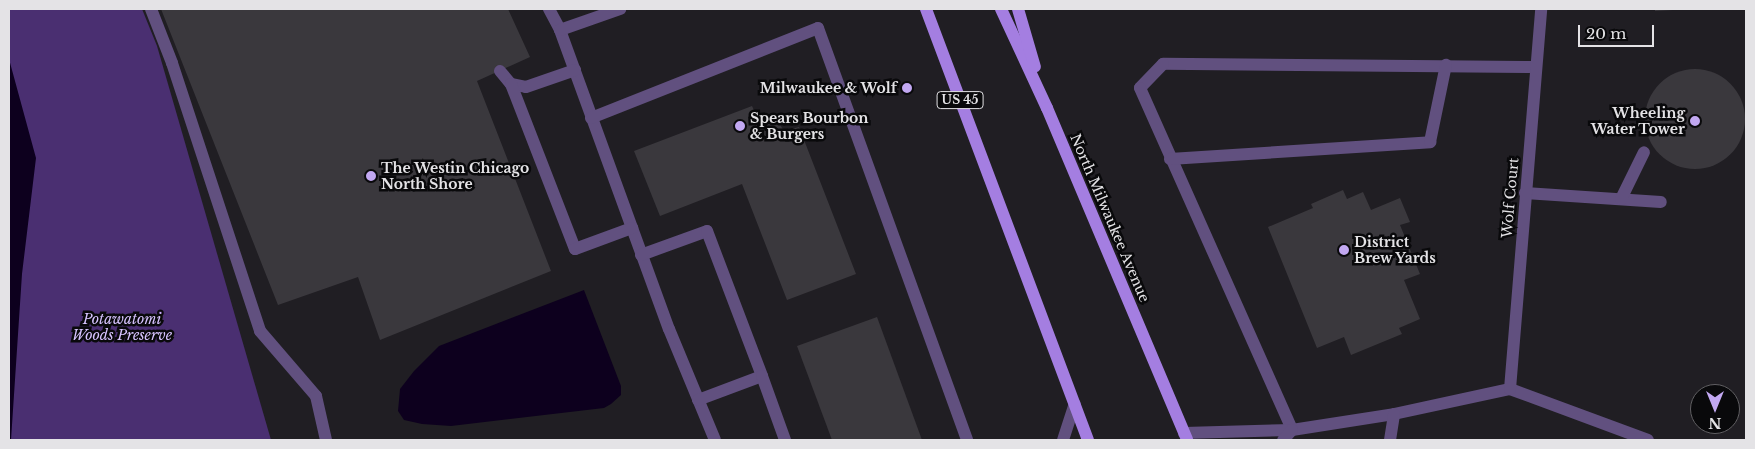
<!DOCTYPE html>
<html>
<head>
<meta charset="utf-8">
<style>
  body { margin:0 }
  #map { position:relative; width:1755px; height:449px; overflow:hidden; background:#201e23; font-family:"Libre Baskerville",serif }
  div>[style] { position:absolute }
  .green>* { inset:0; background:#4a2f71 }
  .water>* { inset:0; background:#0d001e }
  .building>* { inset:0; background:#3a383d }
  .round { border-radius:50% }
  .service>* { height:12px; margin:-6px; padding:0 6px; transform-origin:6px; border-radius:6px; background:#61507f }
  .primary>* { height:12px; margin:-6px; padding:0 6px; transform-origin:6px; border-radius:6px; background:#a47ee1 }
  .dots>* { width:14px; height:14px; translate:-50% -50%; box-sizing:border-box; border:2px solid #09090b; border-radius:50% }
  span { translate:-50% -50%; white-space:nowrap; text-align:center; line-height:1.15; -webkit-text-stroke:5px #09090b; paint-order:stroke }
  .shield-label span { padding:1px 4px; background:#09090b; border:1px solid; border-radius:4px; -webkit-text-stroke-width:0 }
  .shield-label { font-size:12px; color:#e4e3e6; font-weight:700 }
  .poi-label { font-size:14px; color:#e4e3e6; font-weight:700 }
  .right { translate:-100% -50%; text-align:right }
  .left { translate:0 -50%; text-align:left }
  .street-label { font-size:14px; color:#e4e3e6 }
  .park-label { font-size:14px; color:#d7c3ff; font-style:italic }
  .frame { position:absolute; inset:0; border:10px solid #e4e3e6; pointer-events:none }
  .north { position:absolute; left:1690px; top:384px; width:50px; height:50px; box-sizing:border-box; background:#09090b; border:1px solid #616063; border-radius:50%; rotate:180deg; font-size:14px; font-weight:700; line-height:20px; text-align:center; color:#e4e3e6 }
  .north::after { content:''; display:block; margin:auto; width:18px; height:22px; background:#c2a8f2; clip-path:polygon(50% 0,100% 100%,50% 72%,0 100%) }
  .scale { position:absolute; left:1578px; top:25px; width:76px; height:22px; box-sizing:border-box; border:2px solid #e4e3e6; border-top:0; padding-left:6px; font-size:15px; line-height:18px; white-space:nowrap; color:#e4e3e6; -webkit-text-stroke:4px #09090b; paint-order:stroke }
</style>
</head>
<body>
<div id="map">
  <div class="green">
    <div style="clip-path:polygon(9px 9px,142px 9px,157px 46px,271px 440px,9px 440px)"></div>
  </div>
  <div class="water">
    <div style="clip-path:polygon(9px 59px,36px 158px,22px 274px,11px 440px,9px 440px)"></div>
    <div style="clip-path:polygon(584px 290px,621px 386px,621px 395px,611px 404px,604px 408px,451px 426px,422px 424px,404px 420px,398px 411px,400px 389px,414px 371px,439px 346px)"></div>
  </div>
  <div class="building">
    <div style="clip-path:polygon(161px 9px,508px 9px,530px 57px,477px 81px,551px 271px,380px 340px,358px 277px,278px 305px)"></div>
    <div style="clip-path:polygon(1655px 9px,1673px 9px,1673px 10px,1655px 11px)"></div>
    <div class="round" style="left:1645px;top:69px;width:100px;height:100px"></div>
    <div style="clip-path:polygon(752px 106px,758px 119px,769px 118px,779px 123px,784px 131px,799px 127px,856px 274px,787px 300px,742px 184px,660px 216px,634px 151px)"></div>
    <div style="clip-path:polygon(1343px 190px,1347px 199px,1363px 192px,1371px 210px,1400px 198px,1410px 222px,1400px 225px,1420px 274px,1404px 280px,1420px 319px,1399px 328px,1402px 334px,1351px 355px,1344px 337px,1317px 348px,1268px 227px,1313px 208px,1311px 204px)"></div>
    <div style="clip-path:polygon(877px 317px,922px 440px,832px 440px,797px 346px)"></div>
  </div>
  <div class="service">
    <div style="left:151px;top:9px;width:58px;rotate:68.7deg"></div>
    <div style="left:172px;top:63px;width:282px;rotate:71.8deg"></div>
    <div style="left:260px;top:331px;width:86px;rotate:49.3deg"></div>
    <div style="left:316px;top:396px;width:45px;rotate:77.2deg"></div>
    <div style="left:549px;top:9px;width:24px;rotate:62deg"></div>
    <div style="left:560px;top:30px;width:318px;rotate:70deg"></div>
    <div style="left:669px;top:329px;width:120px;rotate:67.5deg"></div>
    <div style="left:560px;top:30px;width:64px;rotate:-19.3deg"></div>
    <div style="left:1535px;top:67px;width:372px;rotate:-179.5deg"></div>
    <div style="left:1163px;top:64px;width:33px;rotate:134deg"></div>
    <div style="left:1140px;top:88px;width:374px;rotate:66deg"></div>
    <div style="left:1292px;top:430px;width:103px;rotate:-8.9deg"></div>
    <div style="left:1394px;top:414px;width:119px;rotate:-12.2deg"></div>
    <div style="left:1510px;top:389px;width:147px;rotate:20.3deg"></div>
    <div style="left:500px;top:71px;width:17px;rotate:50deg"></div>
    <div style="left:511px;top:84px;width:15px;rotate:11deg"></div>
    <div style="left:526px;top:87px;width:52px;rotate:-19.1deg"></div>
    <div style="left:511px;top:84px;width:177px;rotate:68.8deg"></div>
    <div style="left:575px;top:249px;width:61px;rotate:-20.2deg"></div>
    <div style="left:591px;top:118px;width:244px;rotate:-21.6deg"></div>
    <div style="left:818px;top:28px;width:438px;rotate:70.1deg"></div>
    <div style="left:1170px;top:159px;width:261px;rotate:-3.7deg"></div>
    <div style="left:1430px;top:142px;width:79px;rotate:-78.3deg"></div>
    <div style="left:1525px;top:193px;width:136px;rotate:3.8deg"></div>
    <div style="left:1621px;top:199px;width:52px;rotate:-63.9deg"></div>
    <div style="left:641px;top:255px;width:70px;rotate:-20deg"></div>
    <div style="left:707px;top:231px;width:155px;rotate:69.2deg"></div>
    <div style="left:1510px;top:389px;width:381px;rotate:-85.3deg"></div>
    <div style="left:698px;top:400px;width:68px;rotate:-20.6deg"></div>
    <div style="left:762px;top:376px;width:68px;rotate:70.2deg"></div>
    <div style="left:1184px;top:433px;width:108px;rotate:-1.6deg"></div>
    <div style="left:1292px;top:430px;width:13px;rotate:132deg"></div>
    <div style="left:1063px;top:440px;width:38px;rotate:-72deg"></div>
    <div style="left:1390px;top:440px;width:26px;rotate:-81deg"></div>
  </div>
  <div class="primary">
    <div style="left:926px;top:9px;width:460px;rotate:69.4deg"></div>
    <div style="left:1001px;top:9px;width:109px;rotate:65.1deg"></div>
    <div style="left:1047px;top:108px;width:360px;rotate:67.1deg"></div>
    <div style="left:1018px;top:9px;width:60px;rotate:73.7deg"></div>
  </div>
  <div class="dots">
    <div style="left:907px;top:88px;background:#c2a8f2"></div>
    <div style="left:1695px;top:121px;background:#c2a8f2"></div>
    <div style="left:740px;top:126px;background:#c2a8f2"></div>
    <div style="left:371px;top:176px;background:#c2a8f2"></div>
    <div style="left:1344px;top:250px;background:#c2a8f2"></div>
  </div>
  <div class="shield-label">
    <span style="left:960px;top:100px">US 45</span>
  </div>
  <div class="poi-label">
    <span class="right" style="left:897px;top:88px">Milwaukee &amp; Wolf</span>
    <span class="right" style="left:1685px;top:121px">Wheeling<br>Water Tower</span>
    <span class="left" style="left:750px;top:126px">Spears Bourbon<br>&amp; Burgers</span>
    <span class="left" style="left:381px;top:176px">The Westin Chicago<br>North Shore</span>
    <span class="left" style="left:1354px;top:250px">District<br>Brew Yards</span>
  </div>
  <div class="street-label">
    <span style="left:1510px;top:198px;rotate:-85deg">Wolf Court</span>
    <span style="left:1110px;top:218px;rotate:67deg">North Milwaukee Avenue</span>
  </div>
  <div class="park-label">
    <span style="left:122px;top:327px">Potawatomi<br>Woods Preserve</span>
  </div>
  <div class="frame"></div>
  <div class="north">N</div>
  <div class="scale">20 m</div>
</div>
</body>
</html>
